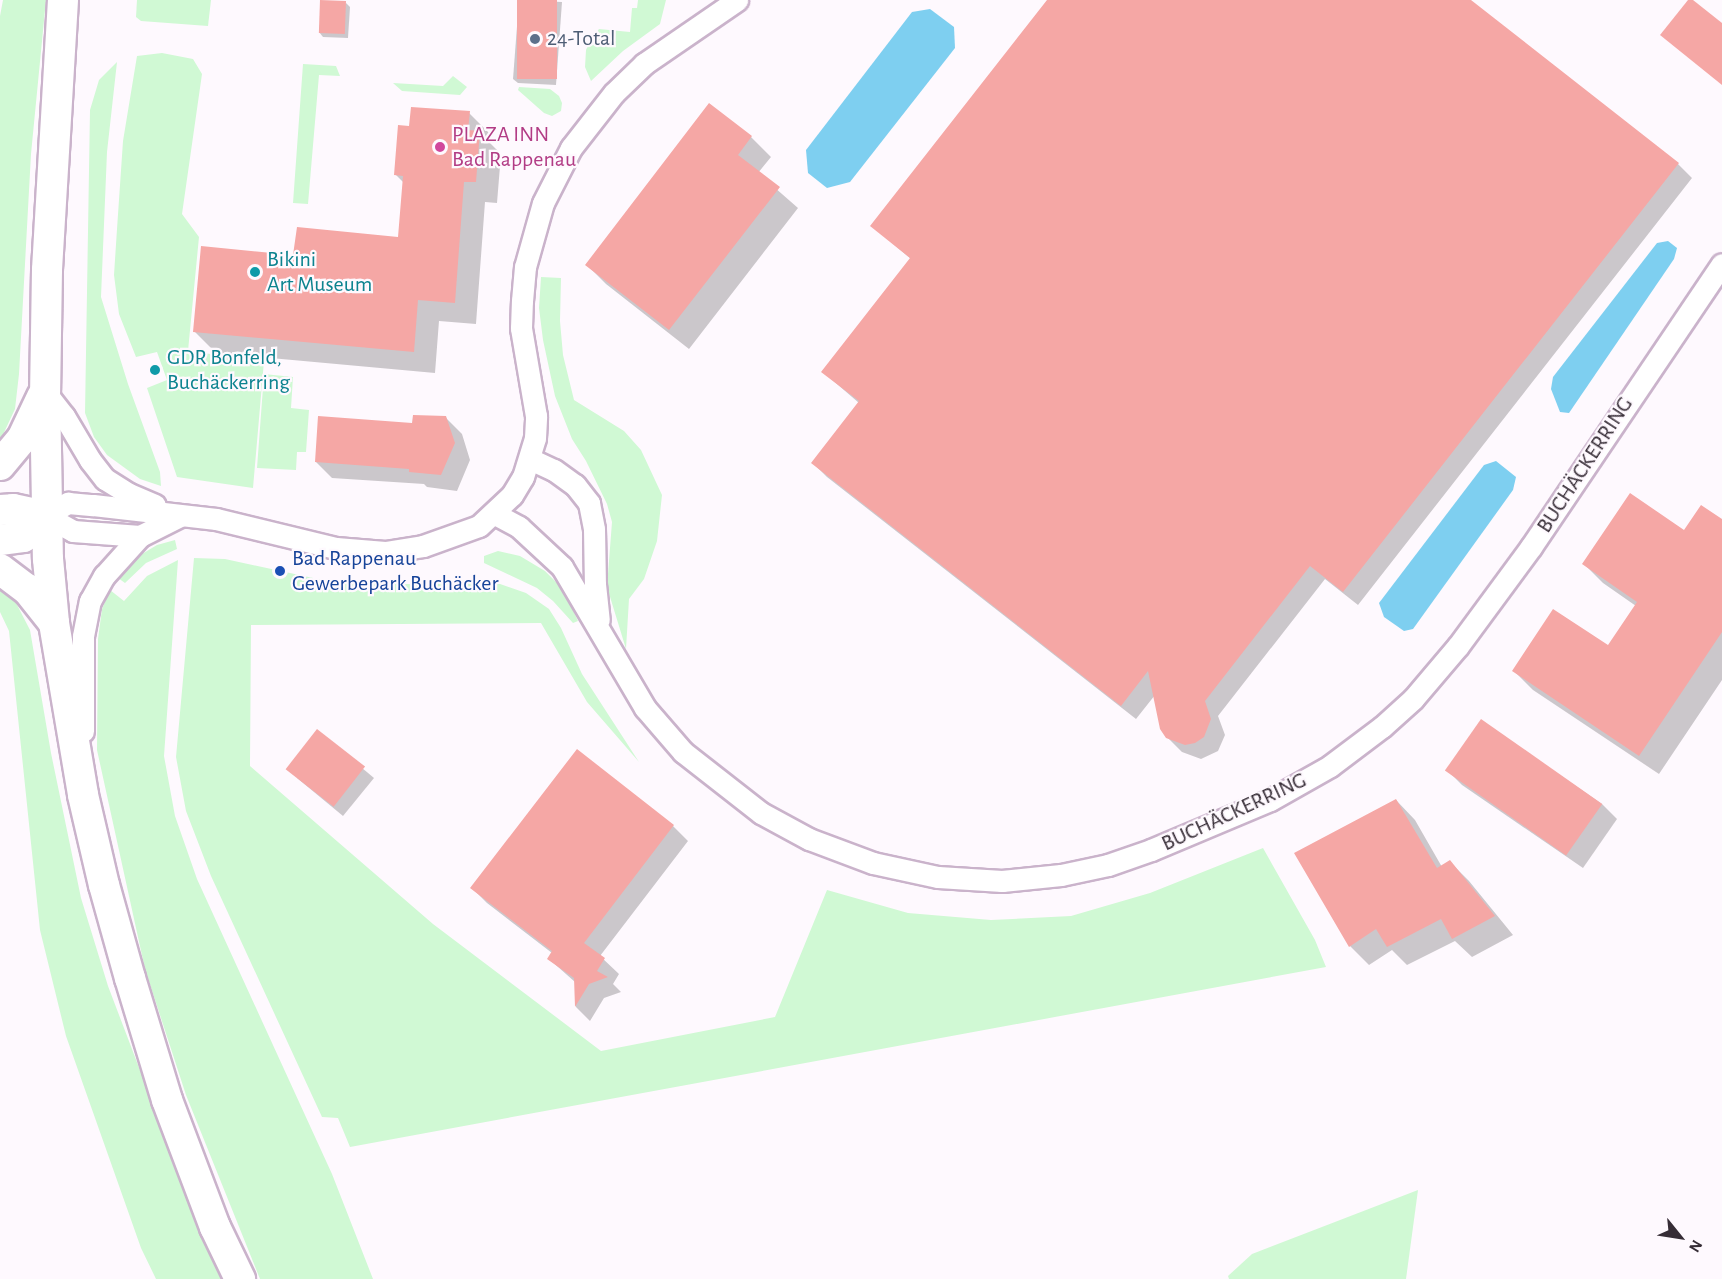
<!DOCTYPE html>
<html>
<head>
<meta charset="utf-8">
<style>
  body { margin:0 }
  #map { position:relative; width:1722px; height:1279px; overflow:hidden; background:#fef9fe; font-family:"Alegreya Sans",sans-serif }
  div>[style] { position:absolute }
  .green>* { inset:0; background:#d0f9d4 }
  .water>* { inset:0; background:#7ecff0 }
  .shadow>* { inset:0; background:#0003 }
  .building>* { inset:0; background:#f5a7a5; transform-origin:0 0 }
  .roads { filter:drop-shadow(2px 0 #cab3cb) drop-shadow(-2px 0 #cab3cb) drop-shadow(0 2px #cab3cb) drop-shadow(0 -2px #cab3cb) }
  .minor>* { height:21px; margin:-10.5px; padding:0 10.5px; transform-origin:10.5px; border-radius:10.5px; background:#fff }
  .secondary>* { height:30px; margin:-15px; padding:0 15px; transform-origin:15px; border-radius:15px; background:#fff }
  .dots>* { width:16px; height:16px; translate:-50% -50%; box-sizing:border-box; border:3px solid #fef9fe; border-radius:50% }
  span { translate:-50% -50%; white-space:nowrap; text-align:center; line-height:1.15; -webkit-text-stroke:4.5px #fef9fe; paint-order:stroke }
  .service-label { font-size:22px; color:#4e5e75 }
  .left { translate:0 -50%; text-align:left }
  .hotel-label { font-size:22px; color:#b23c85 }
  .culture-label { font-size:22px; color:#0d838f }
  .street-label { font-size:22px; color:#362d36 }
  .transit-label { font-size:22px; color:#164399 }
  .north { position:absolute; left:1650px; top:1207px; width:60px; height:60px; -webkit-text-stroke:4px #fef9fe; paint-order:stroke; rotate:120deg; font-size:16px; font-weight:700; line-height:24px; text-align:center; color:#362d36 }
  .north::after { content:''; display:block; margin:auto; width:21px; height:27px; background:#362d36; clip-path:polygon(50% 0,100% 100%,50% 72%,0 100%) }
</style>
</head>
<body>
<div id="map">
  <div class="green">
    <div style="clip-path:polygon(3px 0,46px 0,31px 154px,19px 374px,15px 409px,0 441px,0 16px)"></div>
    <div style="clip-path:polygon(137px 0,211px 0,208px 26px,141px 21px,136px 17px)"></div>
    <div style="clip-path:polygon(638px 0,666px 0,660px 24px,623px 51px,591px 81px,585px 67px,586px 50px,590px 41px,599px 29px,630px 32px,632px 8px,637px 8px)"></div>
    <div style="clip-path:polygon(162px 53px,193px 59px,202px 74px,182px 214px,199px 237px,188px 351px,264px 361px,253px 488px,177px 477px,147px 388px,167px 380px,157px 352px,136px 357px,119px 314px,114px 275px,117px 229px,123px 141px,137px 56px)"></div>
    <div style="clip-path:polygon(117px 62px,107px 152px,101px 297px,128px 384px,160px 472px,161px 486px,140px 479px,107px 455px,94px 437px,85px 413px,90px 110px,99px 80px)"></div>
    <div style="clip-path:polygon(303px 64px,336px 66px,340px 76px,319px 75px,308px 204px,293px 203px)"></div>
    <div style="clip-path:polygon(453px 76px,467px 87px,460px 95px,402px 91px,393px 83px,443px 86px)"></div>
    <div style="clip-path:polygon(519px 87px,550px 89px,559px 96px,562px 103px,561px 111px,552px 116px,544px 113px,518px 90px)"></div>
    <div style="clip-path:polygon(541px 277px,561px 278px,560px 321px,563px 355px,574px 400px,624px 431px,641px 450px,662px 495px,657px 541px,644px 579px,629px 599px,626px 649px,607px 587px,612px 522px,607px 504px,586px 461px,572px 439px,555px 396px,543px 340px,539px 308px)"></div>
    <div style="clip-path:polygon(264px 374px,293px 377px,291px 408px,309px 410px,306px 452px,297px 452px,296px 470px,257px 468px)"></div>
    <div style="clip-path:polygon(175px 540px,177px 549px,146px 563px,125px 583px,118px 578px,142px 554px,157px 545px)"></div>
    <div style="clip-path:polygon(498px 551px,520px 556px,545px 571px,563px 589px,578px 621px,573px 623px,553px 601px,537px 588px,484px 563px,484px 556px)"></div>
    <div style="clip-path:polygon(194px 558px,225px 559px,341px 584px,410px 584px,486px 579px,526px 593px,549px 609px,561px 628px,582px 674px,639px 762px,587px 702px,541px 623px,251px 625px,250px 766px,433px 924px,601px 1051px,775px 1017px,827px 890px,908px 913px,991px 920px,1071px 916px,1150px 893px,1263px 848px,1315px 940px,1326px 967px,350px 1147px,338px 1118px,322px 1117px,211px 876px,186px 811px,176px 757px)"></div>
    <div style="clip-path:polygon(178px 560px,164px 756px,175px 816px,197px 879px,332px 1174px,373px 1279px,260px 1279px,186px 1095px,145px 969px,97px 750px,98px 639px,102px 609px,110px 590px,124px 601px,147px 576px)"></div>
    <div style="clip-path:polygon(0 585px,14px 599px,30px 630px,51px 753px,81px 898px,108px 986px,200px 1228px,224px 1279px,156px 1279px,141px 1248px,66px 1036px,40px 930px,9px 631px,0 612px)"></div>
    <div style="clip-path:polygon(1418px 1190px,1406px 1279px,1229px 1279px,1228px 1276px,1252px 1254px)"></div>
  </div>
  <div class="water">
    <div style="clip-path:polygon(930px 9px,954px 27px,955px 48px,850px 182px,827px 188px,808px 173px,806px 150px,912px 12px)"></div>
    <div style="clip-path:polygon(1668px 241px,1677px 248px,1674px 259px,1569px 413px,1560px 412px,1551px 389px,1553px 377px,1657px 243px)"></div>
    <div style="clip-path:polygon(1496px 461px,1516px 477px,1513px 490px,1413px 629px,1404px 631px,1384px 617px,1379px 603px,1484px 465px)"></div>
  </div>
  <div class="shadow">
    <div style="clip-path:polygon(519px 0,562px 2px,556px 85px,518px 83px,513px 79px)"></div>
    <div style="clip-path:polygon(1049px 0,1469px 0,1678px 164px,1692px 178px,1358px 605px,1325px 579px,1218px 716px,1225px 735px,1218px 751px,1201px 759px,1182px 752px,1167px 737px,1155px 695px,1136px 719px,827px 477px,813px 463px,859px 403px,823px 372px,911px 259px,872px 226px)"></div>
    <div style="clip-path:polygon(346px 3px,350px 7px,348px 38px,323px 37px,319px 32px)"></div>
    <div style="clip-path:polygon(709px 105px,751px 137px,771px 157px,758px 173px,798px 208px,689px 349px,606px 284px,587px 265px)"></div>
    <div style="clip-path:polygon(469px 113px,490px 134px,490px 143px,501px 154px,497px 203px,485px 202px,476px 324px,439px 321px,435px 373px,216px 353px,194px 331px,294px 256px,399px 239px,404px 183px,396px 175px,411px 128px)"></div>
    <div style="clip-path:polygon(445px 417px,462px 434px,470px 460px,457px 491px,427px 487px,424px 484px,332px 478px,316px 462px,414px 424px)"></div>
    <div style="clip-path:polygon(1722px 521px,1722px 680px,1659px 774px,1533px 690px,1514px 671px,1608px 647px,1636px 606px,1603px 583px,1584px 564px)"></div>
    <div style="clip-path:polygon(1481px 721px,1602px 804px,1617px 819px,1583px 868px,1462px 785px,1447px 770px)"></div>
    <div style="clip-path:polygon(318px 731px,374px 778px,343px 816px,297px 778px)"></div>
    <div style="clip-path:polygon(1396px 800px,1415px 820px,1442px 867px,1450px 862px,1469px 881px,1513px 935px,1472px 957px,1455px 941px,1407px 965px,1392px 950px,1369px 965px,1350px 946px)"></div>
    <div style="clip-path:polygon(673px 826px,688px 841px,600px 956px,619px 974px,613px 984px,621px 992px,604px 998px,590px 1021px,576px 1007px,575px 982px,549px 959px,552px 953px,487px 903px,472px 888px)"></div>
  </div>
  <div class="building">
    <div style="left:320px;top:0;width:26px;height:33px;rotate:2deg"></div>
    <div style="left:517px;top:0;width:40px;height:79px"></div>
    <div style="clip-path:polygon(1047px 0,1471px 0,1679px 163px,1343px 592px,1310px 566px,1205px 701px,1211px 719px,1204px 737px,1195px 743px,1185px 745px,1166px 738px,1160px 729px,1148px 671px,1121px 706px,811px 463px,859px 401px,821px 372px,910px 258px,870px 226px)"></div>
    <div style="clip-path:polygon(1688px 0,1693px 0,1722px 23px,1722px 85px,1660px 35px)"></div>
    <div style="clip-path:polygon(709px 103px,752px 136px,738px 155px,780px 187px,669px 330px,585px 265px)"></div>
    <div style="clip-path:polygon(411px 107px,470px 111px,468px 130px,480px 131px,476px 182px,464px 182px,455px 303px,418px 300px,414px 352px,193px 332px,201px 246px,293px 255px,297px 227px,398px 237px,403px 176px,394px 175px,398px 125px,409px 126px)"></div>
    <div style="clip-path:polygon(413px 415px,446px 416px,455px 443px,441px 475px,409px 472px,409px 469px,315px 462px,318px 416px,412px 423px)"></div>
    <div style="clip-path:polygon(1630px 493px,1684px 530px,1701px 505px,1722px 519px,1722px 632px,1639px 756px,1512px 671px,1553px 609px,1608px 645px,1637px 602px,1582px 564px)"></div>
    <div style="left:1481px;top:719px;width:148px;height:63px;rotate:35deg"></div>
    <div style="left:317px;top:729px;width:61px;height:51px;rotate:38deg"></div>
    <div style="clip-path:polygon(577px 749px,674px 825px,584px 943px,605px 958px,597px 971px,608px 977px,589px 984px,575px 1007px,574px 978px,547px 959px,552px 951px,470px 888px)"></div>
    <div style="clip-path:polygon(1396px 799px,1437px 868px,1450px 860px,1495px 916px,1452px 939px,1441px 919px,1387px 947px,1376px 929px,1349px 947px,1294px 853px)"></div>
  </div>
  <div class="roads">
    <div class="minor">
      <div style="left:45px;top:392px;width:31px;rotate:52deg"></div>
      <div style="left:64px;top:416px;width:51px;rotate:59.4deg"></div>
      <div style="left:90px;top:460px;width:24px;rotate:52deg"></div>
      <div style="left:105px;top:479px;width:28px;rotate:32deg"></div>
      <div style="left:129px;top:494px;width:28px;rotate:23deg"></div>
      <div style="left:530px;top:459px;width:26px;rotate:25deg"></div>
      <div style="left:554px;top:470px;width:26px;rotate:36deg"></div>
      <div style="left:575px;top:485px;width:23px;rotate:52deg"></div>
      <div style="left:589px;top:503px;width:26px;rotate:79deg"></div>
      <div style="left:594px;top:529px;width:55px;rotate:89deg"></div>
      <div style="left:595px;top:584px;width:36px;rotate:84deg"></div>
      <div style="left:495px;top:514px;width:27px;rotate:28deg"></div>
      <div style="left:519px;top:527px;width:59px;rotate:42.9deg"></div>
      <div style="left:562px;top:567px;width:164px;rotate:59.5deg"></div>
      <div style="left:645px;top:708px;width:58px;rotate:49.2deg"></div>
      <div style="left:683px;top:752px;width:99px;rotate:38deg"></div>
      <div style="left:761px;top:813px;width:55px;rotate:28.4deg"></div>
      <div style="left:809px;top:839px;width:68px;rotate:20.6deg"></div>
      <div style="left:873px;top:863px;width:66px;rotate:12.2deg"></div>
      <div style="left:938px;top:877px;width:64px;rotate:3.6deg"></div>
      <div style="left:1002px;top:881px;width:59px;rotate:-5.8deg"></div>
      <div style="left:1061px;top:875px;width:48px;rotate:-12deg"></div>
      <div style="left:1108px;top:865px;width:46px;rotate:-19.2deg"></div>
      <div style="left:1151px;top:850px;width:129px;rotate:-22.8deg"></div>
      <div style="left:1270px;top:800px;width:69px;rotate:-29.5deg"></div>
      <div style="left:1330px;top:766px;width:65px;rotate:-36.9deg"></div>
      <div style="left:1382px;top:727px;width:42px;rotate:-42.1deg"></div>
      <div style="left:1413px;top:699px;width:70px;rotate:-49.7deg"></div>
      <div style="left:1458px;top:646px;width:123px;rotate:-53.6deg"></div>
      <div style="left:1531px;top:547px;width:341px;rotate:-56deg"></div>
      <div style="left:46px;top:516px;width:26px;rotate:-31deg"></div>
      <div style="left:68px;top:503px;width:25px;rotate:5deg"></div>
      <div style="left:93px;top:505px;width:124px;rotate:6.5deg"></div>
      <div style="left:216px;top:519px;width:123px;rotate:13.6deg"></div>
      <div style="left:336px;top:548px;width:49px;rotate:4.7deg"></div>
      <div style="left:385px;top:552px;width:38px;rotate:-9deg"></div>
      <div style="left:423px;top:546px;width:59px;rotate:-19.7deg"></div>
      <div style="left:479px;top:526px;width:45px;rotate:-43.2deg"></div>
      <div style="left:512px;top:495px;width:21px;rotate:-59deg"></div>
      <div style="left:523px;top:477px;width:41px;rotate:-72.9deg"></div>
      <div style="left:535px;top:438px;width:22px;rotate:-87deg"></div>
      <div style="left:536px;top:416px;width:89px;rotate:-99.7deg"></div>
      <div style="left:521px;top:328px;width:27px;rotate:-88deg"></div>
      <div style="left:522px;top:301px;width:34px;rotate:-85deg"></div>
      <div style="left:525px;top:267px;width:66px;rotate:-74.3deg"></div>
      <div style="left:543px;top:203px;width:62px;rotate:-63deg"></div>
      <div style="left:571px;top:148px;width:70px;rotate:-52deg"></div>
      <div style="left:614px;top:93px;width:42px;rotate:-44deg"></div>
      <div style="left:644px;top:64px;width:113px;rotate:-34.5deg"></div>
      <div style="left:46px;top:516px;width:31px;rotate:29deg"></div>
      <div style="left:73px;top:531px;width:67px;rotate:4.3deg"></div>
      <div style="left:140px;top:536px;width:45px;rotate:-26.6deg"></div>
      <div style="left:83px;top:731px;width:95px;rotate:-90deg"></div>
      <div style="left:83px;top:636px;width:36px;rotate:-79deg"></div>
      <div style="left:90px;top:601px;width:29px;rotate:-61deg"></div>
      <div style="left:104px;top:576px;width:54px;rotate:-48deg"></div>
    </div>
    <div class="secondary">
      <div style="left:63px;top:0;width:270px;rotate:93.4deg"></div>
      <div style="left:47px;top:270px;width:122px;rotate:90.9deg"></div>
      <div style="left:45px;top:392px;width:167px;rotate:89deg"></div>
      <div style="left:48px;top:559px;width:64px;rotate:84.6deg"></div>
      <div style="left:54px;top:623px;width:174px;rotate:80.4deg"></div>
      <div style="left:83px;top:795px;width:92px;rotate:76.9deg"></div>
      <div style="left:104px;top:885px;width:97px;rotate:74.4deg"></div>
      <div style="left:130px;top:978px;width:127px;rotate:73.1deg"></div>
      <div style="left:167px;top:1100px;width:136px;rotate:69.3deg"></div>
      <div style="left:215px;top:1227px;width:58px;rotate:64.3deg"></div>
      <div style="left:0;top:465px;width:34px;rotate:-50deg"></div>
      <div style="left:22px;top:439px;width:47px;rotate:-64.5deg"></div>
      <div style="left:0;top:510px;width:13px;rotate:-4deg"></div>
      <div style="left:13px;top:509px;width:34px;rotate:12deg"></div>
      <div style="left:0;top:540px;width:23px;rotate:-7deg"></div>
      <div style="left:23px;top:537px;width:31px;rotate:-42deg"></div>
      <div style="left:0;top:569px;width:34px;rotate:37deg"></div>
      <div style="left:27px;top:589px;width:43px;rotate:51.5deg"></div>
    </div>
  </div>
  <div class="dots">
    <div style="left:535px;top:39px;background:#5c6f8a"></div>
    <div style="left:440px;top:147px;background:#d1479c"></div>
    <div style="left:255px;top:272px;background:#0f9aa8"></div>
    <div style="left:155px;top:370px;background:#0f9aa8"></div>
    <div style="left:280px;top:571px;background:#1a4fb4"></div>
  </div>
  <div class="service-label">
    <span class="left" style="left:547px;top:39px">24-Total</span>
  </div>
  <div class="hotel-label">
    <span class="left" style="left:452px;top:147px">PLAZA INN<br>Bad Rappenau</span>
  </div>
  <div class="culture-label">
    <span class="left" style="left:267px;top:272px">Bikini<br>Art Museum</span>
    <span class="left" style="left:167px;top:370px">GDR Bonfeld,<br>Buchäckerring</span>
  </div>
  <div class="street-label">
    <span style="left:1585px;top:465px;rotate:-57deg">BUCHÄCKERRING</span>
    <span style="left:1234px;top:812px;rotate:-25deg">BUCHÄCKERRING</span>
  </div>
  <div class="transit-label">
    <span class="left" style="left:292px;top:571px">Bad Rappenau<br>Gewerbepark Buchäcker</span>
  </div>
  <div class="north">N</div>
</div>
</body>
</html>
